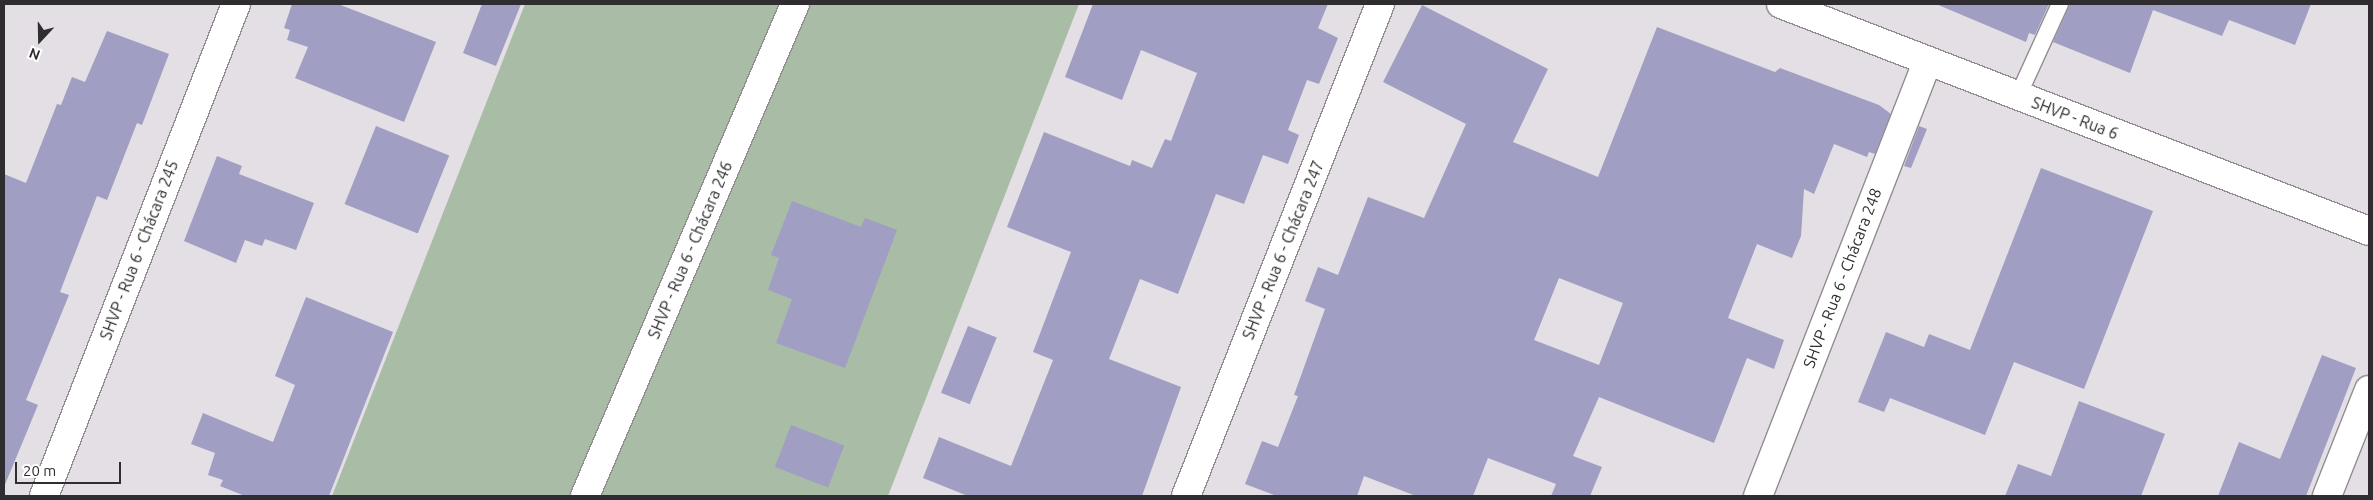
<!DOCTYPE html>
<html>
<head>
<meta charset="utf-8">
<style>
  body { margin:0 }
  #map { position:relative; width:2373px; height:500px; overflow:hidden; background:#e4dfe4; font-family:Ubuntu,sans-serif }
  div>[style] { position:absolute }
  .green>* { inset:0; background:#a8bca6 }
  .building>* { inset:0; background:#a09ec3; transform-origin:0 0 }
  .roads { filter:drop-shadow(1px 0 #918c90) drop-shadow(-1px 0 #918c90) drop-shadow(0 1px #918c90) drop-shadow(0 -1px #918c90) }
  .service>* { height:16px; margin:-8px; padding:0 8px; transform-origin:8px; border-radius:8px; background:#fff }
  .minor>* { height:28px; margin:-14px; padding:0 14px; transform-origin:14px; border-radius:14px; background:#fff }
  .tertiary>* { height:28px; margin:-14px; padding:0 14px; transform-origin:14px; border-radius:14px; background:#fff }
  span { translate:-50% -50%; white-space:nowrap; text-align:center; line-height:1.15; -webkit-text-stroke:4.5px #fff; paint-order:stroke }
  .street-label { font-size:16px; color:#2f2d2f }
  .frame { position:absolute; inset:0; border:5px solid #2f2d2f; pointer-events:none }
  .north { position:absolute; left:15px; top:15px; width:50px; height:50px; -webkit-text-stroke:4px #fff; paint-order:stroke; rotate:201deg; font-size:14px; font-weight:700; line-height:20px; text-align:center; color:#2f2d2f }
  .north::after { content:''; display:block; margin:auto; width:18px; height:22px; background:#2f2d2f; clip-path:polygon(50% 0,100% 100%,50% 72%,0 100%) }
  .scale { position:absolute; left:15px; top:462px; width:106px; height:22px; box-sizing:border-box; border:2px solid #2f2d2f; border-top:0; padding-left:6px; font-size:15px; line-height:18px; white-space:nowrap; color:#2f2d2f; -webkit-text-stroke:4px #fff; paint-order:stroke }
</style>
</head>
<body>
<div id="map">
  <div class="green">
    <div style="clip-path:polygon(525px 4px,1079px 4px,888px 496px,332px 496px)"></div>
  </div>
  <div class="building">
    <div style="clip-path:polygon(292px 4px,338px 4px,436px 42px,404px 122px,295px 78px,308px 47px,287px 40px,290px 30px,284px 28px)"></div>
    <div style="clip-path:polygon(482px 4px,521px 4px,496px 66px,463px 53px)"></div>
    <div style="clip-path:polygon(1093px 4px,1328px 4px,1318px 28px,1338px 38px,1319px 84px,1307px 80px,1288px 130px,1299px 135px,1288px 164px,1263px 155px,1244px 204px,1216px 194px,1178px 294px,1140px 279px,1109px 359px,1181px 387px,1142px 496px,968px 496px,923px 478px,939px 437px,1011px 466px,1053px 360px,1033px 352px,1071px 252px,1007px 227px,1044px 132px,1130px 166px,1132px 160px,1152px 168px,1165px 139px,1171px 141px,1197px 73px,1141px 50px,1122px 100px,1065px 77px)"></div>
    <div style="clip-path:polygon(1936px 4px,2049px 4px,2035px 35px,2029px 33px,2026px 42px)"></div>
    <div style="clip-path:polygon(2070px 4px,2311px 4px,2295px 45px,2229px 20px,2222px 36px,2153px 10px,2130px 73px,2053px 42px)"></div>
    <div style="clip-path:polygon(evenodd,1422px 5px,1548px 69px,1513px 142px,1598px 177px,1657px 27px,1775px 72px,1780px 68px,1879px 105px,1891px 114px,1875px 154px,1869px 152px,1867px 157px,1834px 144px,1814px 194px,1804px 189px,1801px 236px,1792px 258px,1757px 244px,1728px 318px,1784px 340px,1774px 369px,1747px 358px,1714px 443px,1599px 397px,1573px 456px,1602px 467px,1590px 496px,1551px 496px,1556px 484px,1488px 458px,1473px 496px,1416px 496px,1364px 476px,1357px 496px,1277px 496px,1245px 484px,1262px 441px,1278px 447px,1298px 396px,1294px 395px,1325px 309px,1305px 301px,1318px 267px,1338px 275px,1368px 197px,1424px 218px,1466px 124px,1383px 82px,1422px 5px,1559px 278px,1623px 303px,1599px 365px,1534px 340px,1559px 278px)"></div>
    <div style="clip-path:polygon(107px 31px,169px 54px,142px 125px,137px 123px,107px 200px,97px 196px,60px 292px,69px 295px,26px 400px,38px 405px,4px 487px,4px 174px,26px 183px,57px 104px,61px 105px,72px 77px,85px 82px)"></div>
    <div style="left:376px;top:126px;width:79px;height:84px;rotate:22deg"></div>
    <div style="clip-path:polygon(1919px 126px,1927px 129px,1911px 168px,1904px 166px)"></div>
    <div style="clip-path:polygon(217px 156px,242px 166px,239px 174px,314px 203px,296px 250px,265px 239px,262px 246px,245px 240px,236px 263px,184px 241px)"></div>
    <div style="clip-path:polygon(2041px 168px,2153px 211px,2084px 389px,2014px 362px,1985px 435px,1890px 398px,1884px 412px,1858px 402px,1886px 332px,1924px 347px,1929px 334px,1970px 350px)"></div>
    <div style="clip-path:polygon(792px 201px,861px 227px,865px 218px,897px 230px,845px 368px,776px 343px,792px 299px,768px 290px,779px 258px,771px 255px)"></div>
    <div style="clip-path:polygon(306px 297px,393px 332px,329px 496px,245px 496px,220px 486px,223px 480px,208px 475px,215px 453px,191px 444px,203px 413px,273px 442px,295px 385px,275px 376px)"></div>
    <div style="left:968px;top:326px;width:31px;height:72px;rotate:22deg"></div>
    <div style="clip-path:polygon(2322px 355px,2356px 368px,2306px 496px,2218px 496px,2239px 442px,2280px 459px)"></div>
    <div style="clip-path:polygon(2079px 401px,2165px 434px,2141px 496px,2005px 496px,2018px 464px,2070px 483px,2051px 476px)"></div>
    <div style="left:791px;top:425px;width:57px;height:45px;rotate:21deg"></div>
  </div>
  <div class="roads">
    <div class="service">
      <div style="left:2018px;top:96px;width:101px;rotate:-65.5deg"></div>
    </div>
    <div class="minor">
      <div style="left:44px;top:496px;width:528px;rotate:-68.68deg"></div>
      <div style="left:585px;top:496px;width:535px;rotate:-66.89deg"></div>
      <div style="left:1186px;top:496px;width:529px;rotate:-68.48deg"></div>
      <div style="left:1758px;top:496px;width:467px;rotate:-68.7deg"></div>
      <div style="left:2327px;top:496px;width:114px;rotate:-68.4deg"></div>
    </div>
    <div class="tertiary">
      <div style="left:1781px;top:4px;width:630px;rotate:21.11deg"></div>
    </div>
  </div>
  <div class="street-label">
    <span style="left:2075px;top:118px;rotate:21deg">SHVP - Rua 6</span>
    <span style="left:139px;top:250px;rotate:-69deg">SHVP - Rua 6 - Chácara 245</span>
    <span style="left:690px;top:250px;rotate:-67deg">SHVP - Rua 6 - Chácara 246</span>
    <span style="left:1283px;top:250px;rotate:-68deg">SHVP - Rua 6 - Chácara 247</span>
    <span style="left:1842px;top:278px;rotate:-69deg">SHVP - Rua 6 - Chácara 248</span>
  </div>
  <div class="frame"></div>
  <div class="north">N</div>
  <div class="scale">20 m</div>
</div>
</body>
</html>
